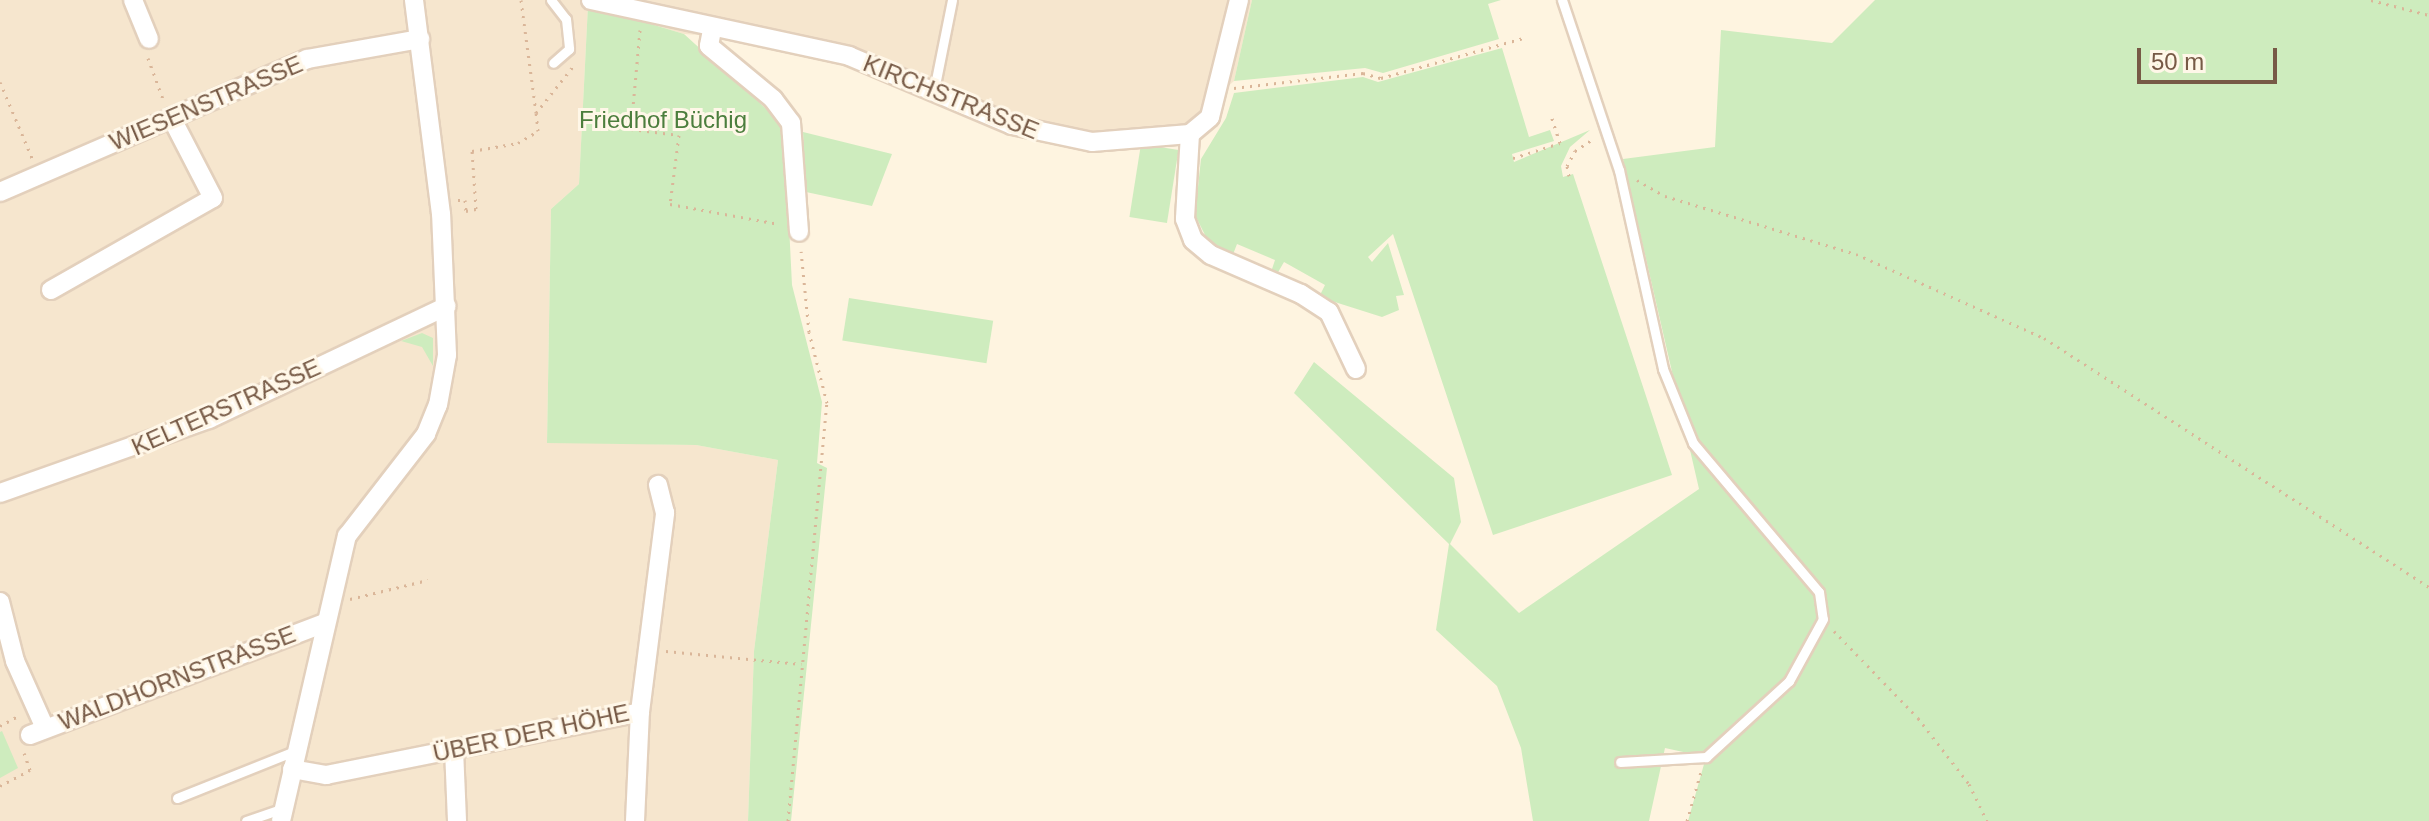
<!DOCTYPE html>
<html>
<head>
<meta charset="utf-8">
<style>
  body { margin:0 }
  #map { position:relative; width:2429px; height:821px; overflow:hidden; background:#fef4e0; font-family:Helvetica,sans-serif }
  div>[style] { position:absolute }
  .residential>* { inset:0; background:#f6e6ce }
  .green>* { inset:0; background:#ceecbe; transform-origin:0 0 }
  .path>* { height:3px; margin-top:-1.5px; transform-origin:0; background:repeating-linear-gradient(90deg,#dab699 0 2px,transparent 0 8px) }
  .roads { filter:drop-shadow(2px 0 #e3d0bc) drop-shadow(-2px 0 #e3d0bc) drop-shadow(0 2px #e3d0bc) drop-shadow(0 -2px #e3d0bc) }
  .service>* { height:9px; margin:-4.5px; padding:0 4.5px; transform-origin:4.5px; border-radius:4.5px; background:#fff }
  .minor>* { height:18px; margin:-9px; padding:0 9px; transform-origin:9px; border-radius:9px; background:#fff }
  span { translate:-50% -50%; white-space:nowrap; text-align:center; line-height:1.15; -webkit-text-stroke:6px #fff7e8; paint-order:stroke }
  .street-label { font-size:24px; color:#775a46 }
  .park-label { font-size:24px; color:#4c7e3d }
  .scale { position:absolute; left:2137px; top:48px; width:140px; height:36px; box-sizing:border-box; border:4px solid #775a46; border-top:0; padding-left:10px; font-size:24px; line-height:28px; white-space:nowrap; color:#775a46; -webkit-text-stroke:6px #fff7e8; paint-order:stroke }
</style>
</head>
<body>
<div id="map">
  <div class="residential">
    <div style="clip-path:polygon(0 0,1252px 0,1234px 81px,1185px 125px,1113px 137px,1047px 131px,904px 69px,830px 45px,684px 34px,588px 5px,579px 184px,551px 209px,547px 442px,696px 445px,778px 460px,754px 651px,748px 821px,0 821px)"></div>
  </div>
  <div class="green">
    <div style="clip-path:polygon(1252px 0,1501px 0,1488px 4px,1499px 39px,1383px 73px,1365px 68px,1234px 81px)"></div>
    <div style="clip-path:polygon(1875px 0,2429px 0,2429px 821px,1688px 821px,1706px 757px,1665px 748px,1649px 821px,1533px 821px,1521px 748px,1497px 686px,1436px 630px,1449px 544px,1294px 393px,1314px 362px,1454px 478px,1461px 522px,1450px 544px,1519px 613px,1699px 489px,1623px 159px,1715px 147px,1721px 30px,1832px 43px)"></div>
    <div style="clip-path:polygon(588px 5px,684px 34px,784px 125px,792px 285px,822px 402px,817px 463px,827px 468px,791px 821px,748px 821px,754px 651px,778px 460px,696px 445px,547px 443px,551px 209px,579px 184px)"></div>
    <div style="clip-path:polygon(1502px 48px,1529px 137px,1550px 130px,1554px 141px,1512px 154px,1514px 162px,1590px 130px,1570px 147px,1561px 166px,1563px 177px,1573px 174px,1672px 475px,1493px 535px,1393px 234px,1368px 257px,1372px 262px,1388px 243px,1404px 295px,1396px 296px,1399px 310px,1382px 317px,1319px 297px,1325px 285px,1284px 262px,1277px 274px,1271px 272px,1275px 260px,1237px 244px,1232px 257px,1209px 243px,1195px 215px,1201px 159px,1226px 118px,1234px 93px,1363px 77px,1378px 82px)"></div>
    <div style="clip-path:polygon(803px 132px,892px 154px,872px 206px,806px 192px)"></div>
    <div style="left:1141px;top:144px;width:38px;height:74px;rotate:9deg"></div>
    <div style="left:849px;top:298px;width:146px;height:43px;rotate:9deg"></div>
    <div style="clip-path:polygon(422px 333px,433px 338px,433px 366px,422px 347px,401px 341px)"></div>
    <div style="clip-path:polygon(2px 731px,18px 768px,0 778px,0 732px)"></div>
  </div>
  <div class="path">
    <div style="left:521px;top:0;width:114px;rotate:82.4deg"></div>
    <div style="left:2371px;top:0;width:60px;rotate:14.5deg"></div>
    <div style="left:640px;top:30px;width:99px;rotate:95.2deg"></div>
    <div style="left:631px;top:129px;width:48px;rotate:7.1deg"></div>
    <div style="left:679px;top:135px;width:70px;rotate:97.4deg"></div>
    <div style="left:670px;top:204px;width:111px;rotate:10.4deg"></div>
    <div style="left:148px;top:58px;width:44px;rotate:69.9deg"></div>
    <div style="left:0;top:82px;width:85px;rotate:67.1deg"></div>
    <div style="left:1234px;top:88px;width:130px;rotate:-6.6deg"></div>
    <div style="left:1363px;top:73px;width:19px;rotate:16deg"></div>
    <div style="left:1381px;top:78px;width:148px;rotate:-15.7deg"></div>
    <div style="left:1513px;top:158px;width:49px;rotate:-17.7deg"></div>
    <div style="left:1560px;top:143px;width:29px;rotate:-108deg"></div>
    <div style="left:1569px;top:176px;width:10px;rotate:-101deg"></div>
    <div style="left:1567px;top:166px;width:17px;rotate:-62deg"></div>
    <div style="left:1575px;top:151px;width:22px;rotate:-34deg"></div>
    <div style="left:1637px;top:180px;width:32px;rotate:30deg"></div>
    <div style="left:1665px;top:196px;width:200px;rotate:16.9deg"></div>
    <div style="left:1856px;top:254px;width:206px;rotate:24.1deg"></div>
    <div style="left:2044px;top:338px;width:459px;rotate:32.9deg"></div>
    <div style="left:458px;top:200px;width:7px"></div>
    <div style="left:465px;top:200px;width:11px;rotate:85deg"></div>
    <div style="left:466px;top:211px;width:10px;rotate:-11deg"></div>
    <div style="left:476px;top:209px;width:58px;rotate:-93.9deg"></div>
    <div style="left:472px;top:151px;width:47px;rotate:-9.9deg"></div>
    <div style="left:518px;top:143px;width:23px;rotate:-31deg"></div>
    <div style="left:538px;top:131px;width:18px;rotate:-96deg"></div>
    <div style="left:536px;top:113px;width:63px;rotate:-51.5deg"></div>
    <div style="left:350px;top:599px;width:80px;rotate:-13.7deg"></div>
    <div style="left:1834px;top:631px;width:121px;rotate:46deg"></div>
    <div style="left:1918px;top:718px;width:83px;rotate:52.3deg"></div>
    <div style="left:1969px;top:784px;width:41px;rotate:64.1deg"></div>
    <div style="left:666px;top:651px;width:136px;rotate:5.5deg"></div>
    <div style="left:0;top:726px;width:21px;rotate:-29deg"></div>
    <div style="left:0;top:786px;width:34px;rotate:-28deg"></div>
    <div style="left:30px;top:770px;width:18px;rotate:-109deg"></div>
    <div style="left:788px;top:821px;width:420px;rotate:-84.7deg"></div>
    <div style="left:827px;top:403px;width:73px;rotate:-104.2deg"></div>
    <div style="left:809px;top:332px;width:81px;rotate:-95.6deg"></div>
    <div style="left:1687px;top:821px;width:51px;rotate:-74.1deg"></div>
  </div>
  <div class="roads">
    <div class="service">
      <div style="left:551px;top:0;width:24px;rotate:52deg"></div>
      <div style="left:566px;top:19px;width:30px;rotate:84deg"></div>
      <div style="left:569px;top:49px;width:21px;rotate:139deg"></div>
      <div style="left:1562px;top:0;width:179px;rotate:71.5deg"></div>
      <div style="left:1619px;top:170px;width:204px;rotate:77.5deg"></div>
      <div style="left:1663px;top:369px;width:80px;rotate:67.9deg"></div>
      <div style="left:1693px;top:443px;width:195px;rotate:49.8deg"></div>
      <div style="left:1819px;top:592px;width:27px;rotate:82deg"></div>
      <div style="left:1823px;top:619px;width:71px;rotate:118.7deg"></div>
      <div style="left:1789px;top:681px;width:113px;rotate:137.5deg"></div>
      <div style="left:1706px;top:757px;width:86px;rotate:176.7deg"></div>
      <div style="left:934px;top:90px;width:92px;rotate:-78.7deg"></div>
      <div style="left:177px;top:798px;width:129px;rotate:-21.8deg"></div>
      <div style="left:246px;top:821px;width:40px;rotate:-18.9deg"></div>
    </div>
    <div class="minor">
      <div style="left:133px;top:0;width:42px;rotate:67.7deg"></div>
      <div style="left:591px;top:0;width:264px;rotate:12.2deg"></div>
      <div style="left:849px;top:56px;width:177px;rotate:22.9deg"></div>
      <div style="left:1012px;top:125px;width:82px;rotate:12deg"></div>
      <div style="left:1092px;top:142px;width:98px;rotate:-4.7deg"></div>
      <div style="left:1190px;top:134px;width:26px;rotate:-40deg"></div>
      <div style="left:1210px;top:117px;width:121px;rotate:-76.1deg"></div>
      <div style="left:712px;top:30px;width:16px;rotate:101deg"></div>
      <div style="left:709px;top:46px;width:83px;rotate:39.6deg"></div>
      <div style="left:773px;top:99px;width:30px;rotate:53deg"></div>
      <div style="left:791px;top:123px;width:109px;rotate:85.8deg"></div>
      <div style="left:1190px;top:134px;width:85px;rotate:93.4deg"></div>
      <div style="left:1185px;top:219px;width:22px;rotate:69deg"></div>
      <div style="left:1193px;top:240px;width:23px;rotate:40deg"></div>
      <div style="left:1211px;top:255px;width:98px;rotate:23.4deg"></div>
      <div style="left:1301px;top:294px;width:33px;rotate:33deg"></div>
      <div style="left:1329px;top:312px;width:63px;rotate:64.7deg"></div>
      <div style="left:0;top:192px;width:335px;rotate:-23.4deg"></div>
      <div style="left:307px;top:59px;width:115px;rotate:-10deg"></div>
      <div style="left:51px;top:290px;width:186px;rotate:-29.6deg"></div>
      <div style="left:213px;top:198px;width:91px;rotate:-117.4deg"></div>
      <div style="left:0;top:493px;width:222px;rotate:-19.5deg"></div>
      <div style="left:209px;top:419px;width:263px;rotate:-25.4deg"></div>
      <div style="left:0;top:602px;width:61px;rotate:75.7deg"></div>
      <div style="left:15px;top:661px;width:73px;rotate:65.9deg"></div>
      <div style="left:30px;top:735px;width:316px;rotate:-20.8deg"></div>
      <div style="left:454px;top:749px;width:72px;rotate:87.6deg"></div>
      <div style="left:292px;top:769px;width:35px;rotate:10deg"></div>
      <div style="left:326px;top:775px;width:320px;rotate:-11.3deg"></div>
      <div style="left:281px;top:821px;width:293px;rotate:-77deg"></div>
      <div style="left:347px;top:536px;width:129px;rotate:-52.2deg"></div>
      <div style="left:426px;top:434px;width:31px;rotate:-68deg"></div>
      <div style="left:438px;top:405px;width:51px;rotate:-79.8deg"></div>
      <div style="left:447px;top:355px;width:141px;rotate:-92.4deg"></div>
      <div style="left:441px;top:214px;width:216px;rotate:-97.2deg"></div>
      <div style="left:635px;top:821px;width:109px;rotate:-87.4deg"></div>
      <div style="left:640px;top:712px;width:201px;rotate:-82.8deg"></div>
      <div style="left:665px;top:513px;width:29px;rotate:-104deg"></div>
    </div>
  </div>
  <div class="street-label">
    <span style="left:951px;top:97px;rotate:22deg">KIRCHSTRASSE</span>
    <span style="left:206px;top:103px;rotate:-23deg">WIESENSTRASSE</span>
    <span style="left:226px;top:407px;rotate:-24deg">KELTERSTRASSE</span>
    <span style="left:177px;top:678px;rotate:-21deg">WALDHORNSTRASSE</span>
    <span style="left:531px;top:733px;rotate:-12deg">ÜBER DER HÖHE</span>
  </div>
  <div class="park-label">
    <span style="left:663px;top:120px">Friedhof Büchig</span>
  </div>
  <div class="scale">50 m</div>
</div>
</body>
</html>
